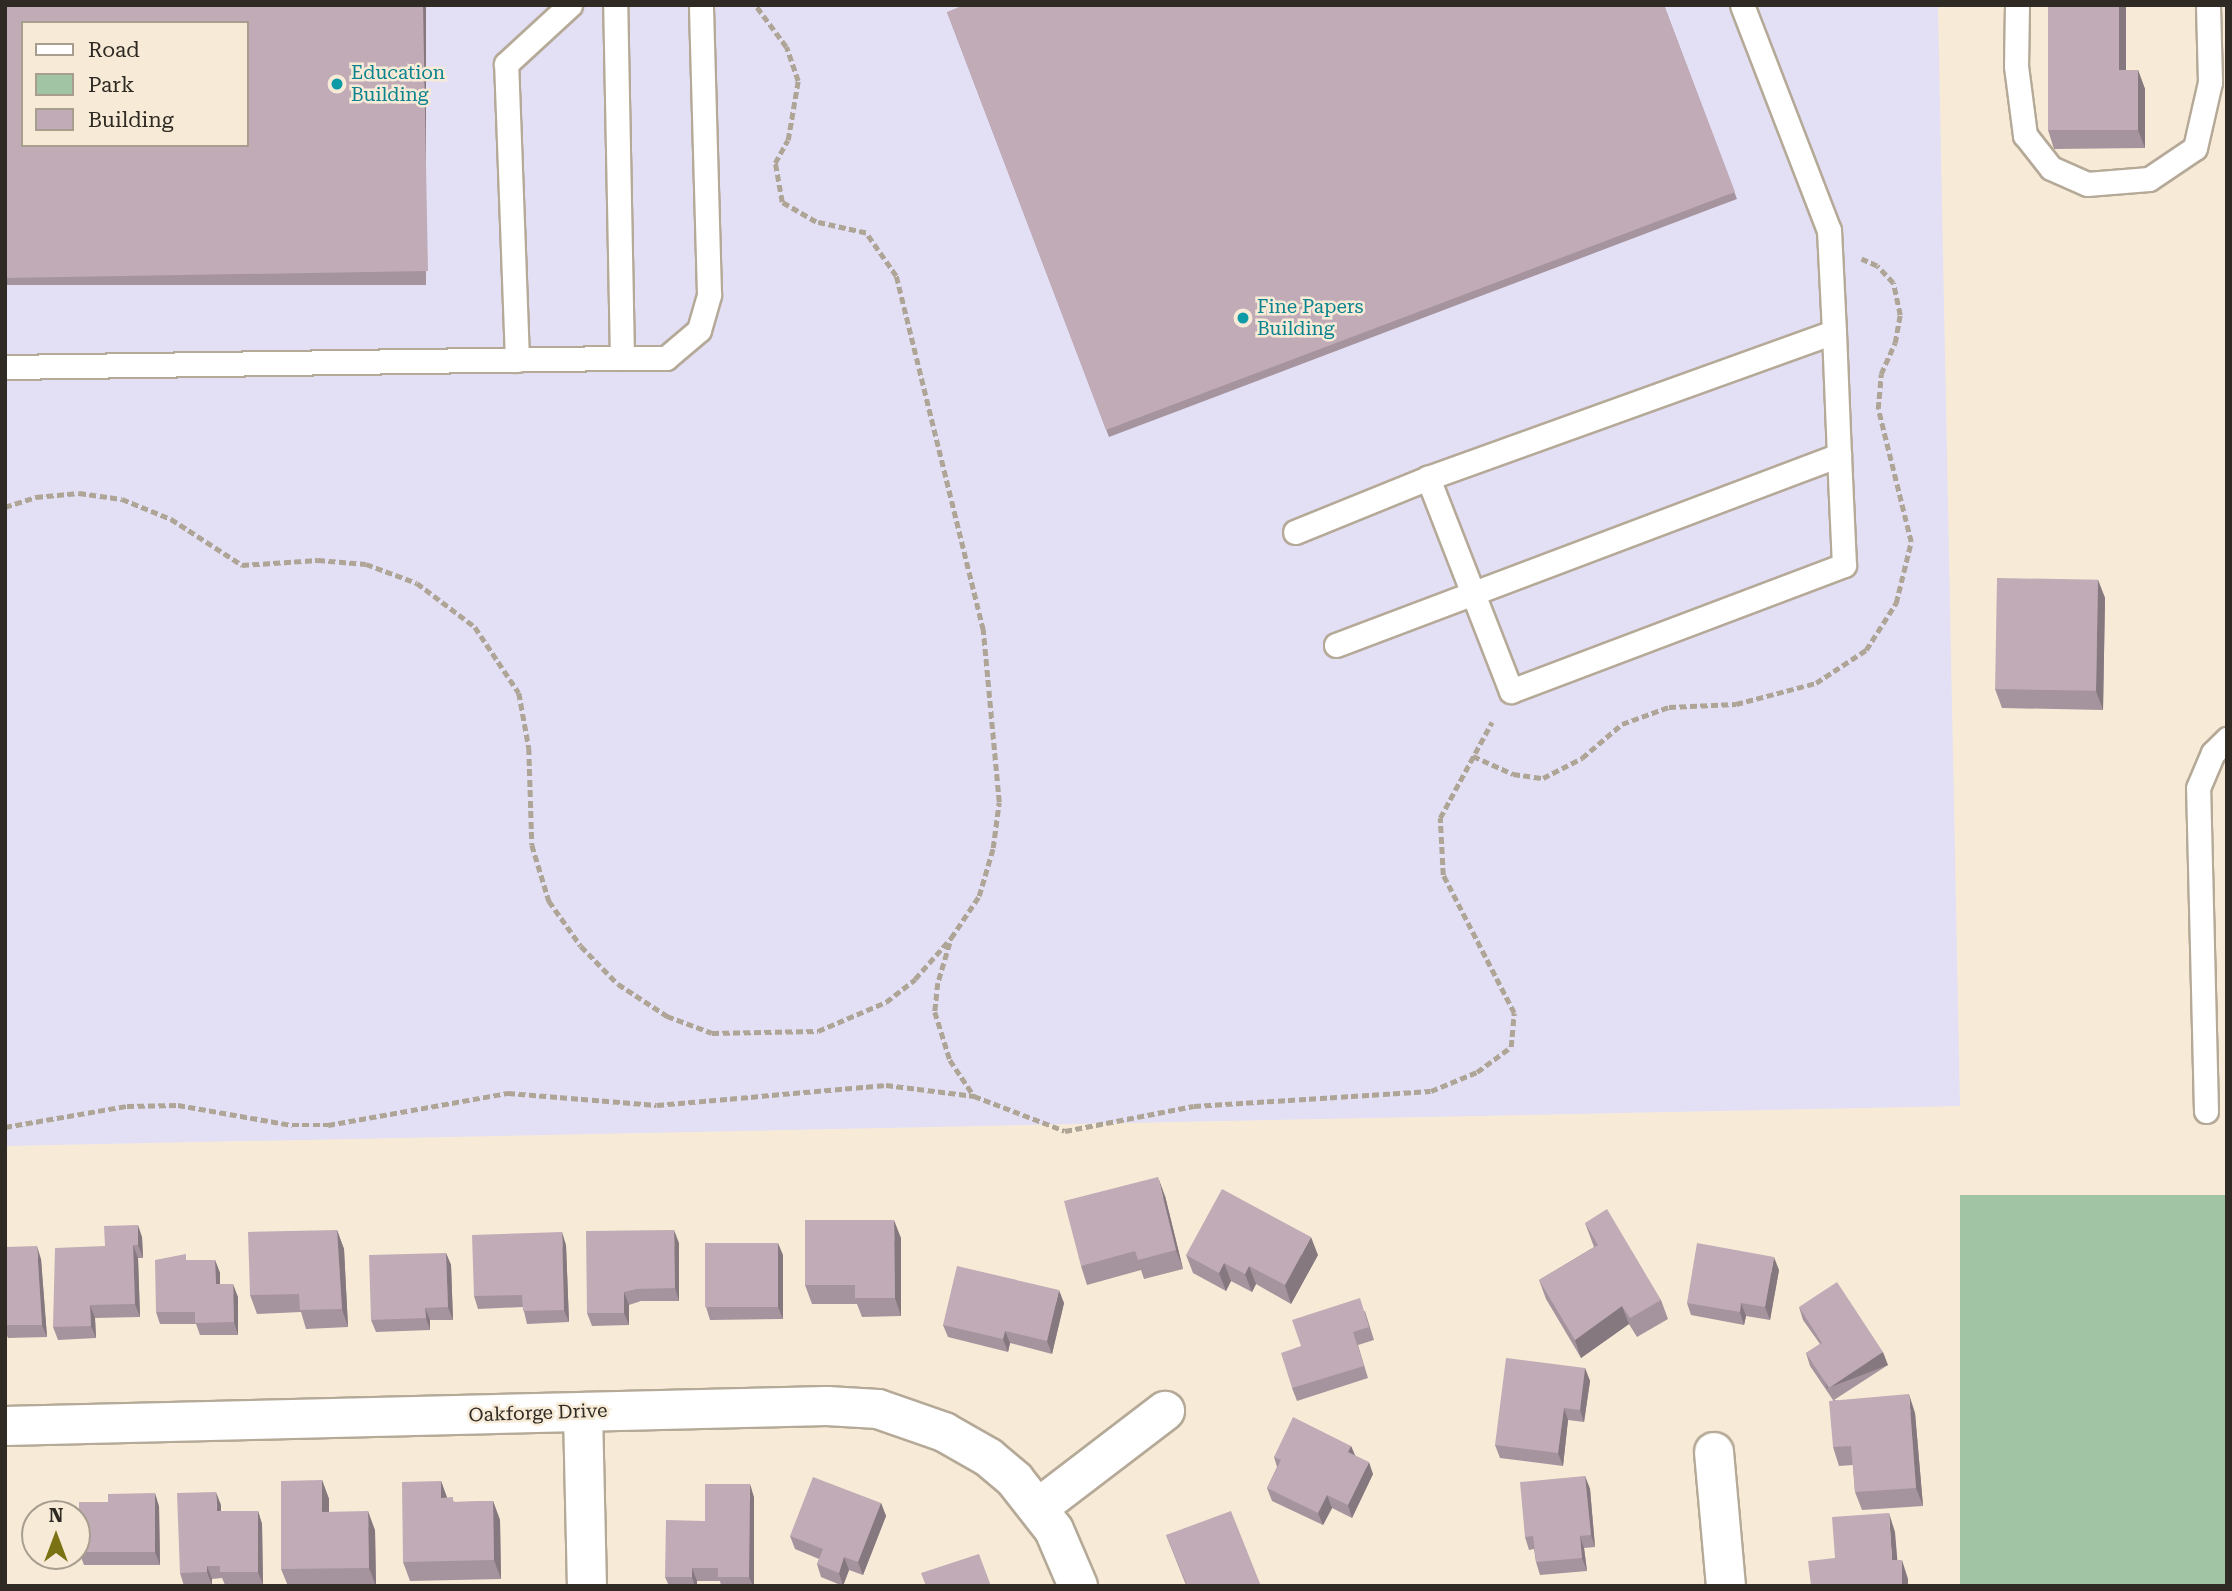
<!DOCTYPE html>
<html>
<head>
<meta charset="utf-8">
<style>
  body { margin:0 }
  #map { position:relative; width:2232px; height:1591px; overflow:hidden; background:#f7ebd8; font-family:"Roboto Serif",serif }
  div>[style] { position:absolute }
  .commercial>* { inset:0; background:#e3dff5 }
  .green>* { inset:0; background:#a1c5a4; transform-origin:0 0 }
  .path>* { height:4.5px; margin-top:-2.25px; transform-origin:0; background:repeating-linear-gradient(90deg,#aea596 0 7px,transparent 0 10.5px) }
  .roads { filter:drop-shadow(2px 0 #b5a997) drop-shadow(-2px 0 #b5a997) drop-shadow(0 2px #b5a997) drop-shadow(0 -2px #b5a997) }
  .service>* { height:23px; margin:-11.5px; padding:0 11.5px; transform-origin:11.5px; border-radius:11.5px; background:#fff }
  .minor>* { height:38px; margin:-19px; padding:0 19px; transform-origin:19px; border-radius:19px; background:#fff }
  .wall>* { inset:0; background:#a5939d; transform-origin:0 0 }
  .shaded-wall>* { inset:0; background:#86787f; transform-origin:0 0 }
  .building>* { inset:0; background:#c0abb6; transform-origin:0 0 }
  .dots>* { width:19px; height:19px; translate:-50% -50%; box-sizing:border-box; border:4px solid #f7ebd8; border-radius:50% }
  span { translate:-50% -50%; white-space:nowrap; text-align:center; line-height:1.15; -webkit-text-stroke:5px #f7ebd8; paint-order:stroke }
  .culture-label { font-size:19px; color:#0d838f }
  .left { translate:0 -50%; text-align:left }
  .street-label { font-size:19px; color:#2f2a23 }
  .frame { position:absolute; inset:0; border:7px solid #2f2a23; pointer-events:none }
  .legend { position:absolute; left:21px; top:21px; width:228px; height:126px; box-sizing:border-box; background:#f7ebd8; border:2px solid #a79e90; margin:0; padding:9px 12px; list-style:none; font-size:21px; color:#2f2a23 }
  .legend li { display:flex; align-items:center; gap:14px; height:35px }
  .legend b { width:35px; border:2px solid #a79e90 }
  .north { position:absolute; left:21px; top:1500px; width:70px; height:70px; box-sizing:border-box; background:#f7ebd8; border:2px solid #a79e90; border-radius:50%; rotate:0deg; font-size:19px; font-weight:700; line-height:28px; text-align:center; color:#2f2a23 }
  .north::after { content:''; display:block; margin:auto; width:24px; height:32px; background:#7a7213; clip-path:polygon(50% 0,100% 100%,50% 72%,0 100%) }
</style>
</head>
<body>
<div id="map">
  <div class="commercial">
    <div style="clip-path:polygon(evenodd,5px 5px,1938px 5px,1960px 1106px,5px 1146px,5px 5px,23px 23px,247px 23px,247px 145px,23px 145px,23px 23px)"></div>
  </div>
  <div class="green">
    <div style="left:2227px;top:1195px;width:391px;height:267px;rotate:90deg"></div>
  </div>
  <div class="path">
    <div style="left:5px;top:507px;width:33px;rotate:-18deg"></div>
    <div style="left:36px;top:497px;width:43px;rotate:-5.3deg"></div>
    <div style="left:79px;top:493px;width:43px;rotate:7.9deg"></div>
    <div style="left:122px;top:499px;width:53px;rotate:22.2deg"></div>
    <div style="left:171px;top:519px;width:85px;rotate:32.9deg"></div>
    <div style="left:242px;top:565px;width:76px;rotate:-3.8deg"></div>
    <div style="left:318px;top:560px;width:48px;rotate:4.8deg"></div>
    <div style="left:366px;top:564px;width:54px;rotate:20.4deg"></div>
    <div style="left:417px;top:583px;width:73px;rotate:37.2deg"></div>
    <div style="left:475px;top:627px;width:79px;rotate:56.3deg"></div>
    <div style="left:519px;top:693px;width:56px;rotate:79.7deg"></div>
    <div style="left:529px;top:748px;width:97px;rotate:88.2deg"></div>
    <div style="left:532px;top:845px;width:59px;rotate:73.1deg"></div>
    <div style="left:549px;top:901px;width:55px;rotate:54.6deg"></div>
    <div style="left:581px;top:946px;width:53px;rotate:45.8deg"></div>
    <div style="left:618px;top:984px;width:59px;rotate:33.1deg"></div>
    <div style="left:667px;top:1016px;width:48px;rotate:20.7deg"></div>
    <div style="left:712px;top:1033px;width:106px;rotate:-1.1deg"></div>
    <div style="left:818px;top:1031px;width:74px;rotate:-23.1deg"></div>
    <div style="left:886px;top:1002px;width:37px;rotate:-38deg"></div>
    <div style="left:915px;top:979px;width:55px;rotate:-48.7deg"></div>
    <div style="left:951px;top:938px;width:50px;rotate:-56.3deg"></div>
    <div style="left:979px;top:896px;width:50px;rotate:-73.7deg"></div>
    <div style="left:993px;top:848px;width:46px;rotate:-82.6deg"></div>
    <div style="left:999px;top:802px;width:173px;rotate:-95.3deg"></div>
    <div style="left:983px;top:630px;width:365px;rotate:-103.8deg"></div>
    <div style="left:896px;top:276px;width:52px;rotate:-124.9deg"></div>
    <div style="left:866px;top:233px;width:51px;rotate:-167.6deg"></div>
    <div style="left:816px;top:222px;width:39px;rotate:-150deg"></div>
    <div style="left:782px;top:202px;width:40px;rotate:-100deg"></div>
    <div style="left:775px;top:163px;width:26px;rotate:-61deg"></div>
    <div style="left:788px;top:140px;width:60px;rotate:-80.4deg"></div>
    <div style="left:798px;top:81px;width:36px;rotate:-109deg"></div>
    <div style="left:786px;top:47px;width:52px;rotate:-126.4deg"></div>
    <div style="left:1473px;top:756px;width:44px;rotate:24.2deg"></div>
    <div style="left:1513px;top:774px;width:30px;rotate:8deg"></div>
    <div style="left:1543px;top:778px;width:44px;rotate:-27.1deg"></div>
    <div style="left:1582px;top:758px;width:52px;rotate:-40.4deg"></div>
    <div style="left:1622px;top:724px;width:50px;rotate:-19.9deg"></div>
    <div style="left:1669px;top:707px;width:67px;rotate:-2.6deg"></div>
    <div style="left:1736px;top:704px;width:83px;rotate:-14.7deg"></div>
    <div style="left:1816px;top:683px;width:60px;rotate:-33.4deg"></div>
    <div style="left:1866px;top:650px;width:56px;rotate:-57.4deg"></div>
    <div style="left:1896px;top:603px;width:63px;rotate:-76.2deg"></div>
    <div style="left:1911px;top:542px;width:137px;rotate:-103.9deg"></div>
    <div style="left:1878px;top:409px;width:35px;rotate:-85deg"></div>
    <div style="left:1881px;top:374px;width:34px;rotate:-66deg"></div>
    <div style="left:1895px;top:343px;width:28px;rotate:-80deg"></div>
    <div style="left:1900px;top:315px;width:33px;rotate:-102deg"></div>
    <div style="left:1893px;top:283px;width:23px;rotate:-133deg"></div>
    <div style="left:1877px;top:266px;width:17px;rotate:-156deg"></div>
    <div style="left:950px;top:943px;width:42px;rotate:106.7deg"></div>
    <div style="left:938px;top:983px;width:29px;rotate:96deg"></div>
    <div style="left:935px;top:1012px;width:50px;rotate:72.6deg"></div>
    <div style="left:950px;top:1060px;width:43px;rotate:56.3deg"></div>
    <div style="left:5px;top:1127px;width:124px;rotate:-9.8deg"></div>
    <div style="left:127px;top:1106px;width:51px;rotate:-1.1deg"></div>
    <div style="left:178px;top:1105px;width:116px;rotate:10deg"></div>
    <div style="left:292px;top:1125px;width:36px"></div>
    <div style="left:328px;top:1125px;width:183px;rotate:-10.1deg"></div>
    <div style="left:508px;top:1093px;width:149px;rotate:4.6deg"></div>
    <div style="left:657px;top:1105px;width:230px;rotate:-5deg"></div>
    <div style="left:886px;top:1085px;width:89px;rotate:7.1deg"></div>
    <div style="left:974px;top:1096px;width:97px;rotate:21deg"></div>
    <div style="left:1065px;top:1131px;width:131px;rotate:-11deg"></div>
    <div style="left:1194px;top:1106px;width:237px;rotate:-3.6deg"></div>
    <div style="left:1431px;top:1091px;width:50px;rotate:-22.4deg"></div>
    <div style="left:1477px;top:1072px;width:42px;rotate:-36.3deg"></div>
    <div style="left:1511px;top:1047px;width:34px;rotate:-85deg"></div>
    <div style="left:1514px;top:1013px;width:155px;rotate:-117.2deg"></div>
    <div style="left:1443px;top:875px;width:57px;rotate:-93deg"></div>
    <div style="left:1440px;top:818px;width:109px;rotate:-61.6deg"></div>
  </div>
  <div class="roads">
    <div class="service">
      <div style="left:1742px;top:5px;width:241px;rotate:68.9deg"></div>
      <div style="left:1829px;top:230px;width:102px;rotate:87.2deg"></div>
      <div style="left:1834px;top:332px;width:123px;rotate:87.7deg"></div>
      <div style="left:1839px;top:455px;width:110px;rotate:87.4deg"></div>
      <div style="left:1844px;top:565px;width:356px;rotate:159.3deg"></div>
      <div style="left:1511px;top:691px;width:229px;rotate:-111.3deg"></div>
      <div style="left:1428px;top:478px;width:431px;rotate:-19.8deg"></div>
      <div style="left:2017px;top:5px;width:61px;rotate:90.9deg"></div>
      <div style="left:2016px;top:66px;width:70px;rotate:82.6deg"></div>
      <div style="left:2025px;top:135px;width:42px;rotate:51.8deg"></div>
      <div style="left:2051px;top:168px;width:39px;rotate:24deg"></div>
      <div style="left:2087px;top:184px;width:62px;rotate:-4.6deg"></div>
      <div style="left:2149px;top:179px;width:55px;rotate:-34deg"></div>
      <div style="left:2195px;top:148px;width:68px;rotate:-77.2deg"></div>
      <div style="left:2210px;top:82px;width:77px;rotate:-91.5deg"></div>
      <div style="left:622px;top:358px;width:44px"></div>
      <div style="left:666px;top:358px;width:43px;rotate:-40.3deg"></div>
      <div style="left:699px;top:330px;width:37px;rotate:-74deg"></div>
      <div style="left:709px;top:294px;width:289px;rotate:-91.6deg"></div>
      <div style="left:517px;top:360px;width:296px;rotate:-92.1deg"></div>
      <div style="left:506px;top:64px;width:87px;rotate:-42.7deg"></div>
      <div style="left:5px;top:367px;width:617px;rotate:-0.84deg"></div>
      <div style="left:622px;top:358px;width:353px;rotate:-91.1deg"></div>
      <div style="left:1295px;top:532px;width:144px;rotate:-22.1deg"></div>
      <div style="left:1336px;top:645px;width:538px;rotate:-20.69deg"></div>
      <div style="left:2206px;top:1111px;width:323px;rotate:-91.4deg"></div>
      <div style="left:2198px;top:788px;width:38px;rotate:-67deg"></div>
      <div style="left:2213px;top:753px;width:20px;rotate:-45deg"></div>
    </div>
    <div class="minor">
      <div style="left:583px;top:1412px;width:174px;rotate:88.7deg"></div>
      <div style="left:5px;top:1426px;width:822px;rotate:-1.39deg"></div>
      <div style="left:827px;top:1406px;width:51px;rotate:3.4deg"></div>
      <div style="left:878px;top:1409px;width:70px;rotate:19.2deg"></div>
      <div style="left:944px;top:1432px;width:51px;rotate:29.6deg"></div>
      <div style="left:988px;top:1457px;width:35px;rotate:40deg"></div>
      <div style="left:1015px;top:1480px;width:63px;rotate:52deg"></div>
      <div style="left:1054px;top:1530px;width:61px;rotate:66.8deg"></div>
      <div style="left:1714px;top:1452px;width:135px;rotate:84.9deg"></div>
      <div style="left:1038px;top:1508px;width:160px;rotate:-37.4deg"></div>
    </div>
  </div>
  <div class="wall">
    <div style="left:5px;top:5px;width:421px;height:280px"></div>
    <div style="clip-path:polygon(1664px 5px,1737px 199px,1109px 437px,947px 12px)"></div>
    <div style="clip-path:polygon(2126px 5px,2126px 70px,2138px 70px,2145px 89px,2145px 148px,2054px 149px,2048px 130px)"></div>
    <div style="clip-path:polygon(2098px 580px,2105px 598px,2103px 710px,2002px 708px,1995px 689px)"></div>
    <div style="clip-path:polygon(1165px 1196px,1183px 1269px,1144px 1279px,1141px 1270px,1087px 1285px,1081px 1266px)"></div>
    <div style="clip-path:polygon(1585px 1223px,1661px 1300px,1668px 1319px,1637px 1337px,1629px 1324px,1581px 1358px,1546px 1299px,1539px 1280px,1594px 1247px)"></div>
    <div style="clip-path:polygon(337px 1230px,344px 1249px,348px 1327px,306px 1329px,301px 1312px,257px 1314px,250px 1295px)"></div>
    <div style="clip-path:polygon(142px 1237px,143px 1258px,138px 1258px,140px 1317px,95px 1318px,96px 1338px,58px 1340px,53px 1327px,105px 1246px)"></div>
    <div style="clip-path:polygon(901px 1238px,901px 1316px,862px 1317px,857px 1304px,812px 1304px,805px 1285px)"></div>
    <div style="clip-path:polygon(679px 1243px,679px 1301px,641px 1301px,629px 1305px,629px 1325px,592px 1326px,587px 1313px)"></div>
    <div style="clip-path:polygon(566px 1245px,569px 1322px,527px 1324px,523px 1307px,478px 1309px,474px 1296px)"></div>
    <div style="clip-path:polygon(5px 1247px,41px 1259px,47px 1337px,8px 1338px,5px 1331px)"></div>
    <div style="clip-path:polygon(446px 1253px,451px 1265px,453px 1320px,430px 1320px,430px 1330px,376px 1332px,371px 1320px)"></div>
    <div style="clip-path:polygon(783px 1255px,783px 1319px,710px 1320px,706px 1307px)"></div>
    <div style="clip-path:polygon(1186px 1255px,1318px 1255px,1291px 1304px,1256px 1284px,1252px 1292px,1231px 1281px,1226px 1291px,1193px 1273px)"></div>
    <div style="clip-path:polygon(189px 1260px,215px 1260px,220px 1273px,220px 1284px,238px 1297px,238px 1335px,200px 1335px,196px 1324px,160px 1324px,156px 1312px)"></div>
    <div style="clip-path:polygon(1779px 1270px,1770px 1320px,1746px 1316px,1744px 1325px,1691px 1315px,1687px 1303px)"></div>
    <div style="clip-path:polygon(1064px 1303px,1052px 1354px,1010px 1343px,1008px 1352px,948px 1337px,943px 1325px)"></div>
    <div style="clip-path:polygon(1799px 1307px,1888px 1365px,1834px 1400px,1915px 1413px,1923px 1506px,1862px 1510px,1855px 1492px,1853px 1465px,1839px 1466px,1833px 1447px,1833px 1400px,1810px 1366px,1806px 1353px,1820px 1344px,1803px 1320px)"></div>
    <div style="clip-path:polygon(1365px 1311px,1374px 1340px,1358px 1345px,1368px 1378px,1297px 1401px,1292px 1388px,1301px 1346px)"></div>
    <div style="clip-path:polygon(1585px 1368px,1590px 1381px,1584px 1422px,1568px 1420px,1563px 1466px,1500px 1458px,1495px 1445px)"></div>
    <div style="clip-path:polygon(1351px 1446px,1355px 1455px,1373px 1474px,1352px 1518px,1332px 1508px,1323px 1525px,1272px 1501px,1267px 1488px,1277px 1467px,1274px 1457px)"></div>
    <div style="clip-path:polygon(1585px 1476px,1590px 1489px,1595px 1547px,1584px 1548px,1587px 1571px,1540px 1575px,1536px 1562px,1534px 1549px,1529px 1550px,1525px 1537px)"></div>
    <div style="clip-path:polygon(322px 1480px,329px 1499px,329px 1512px,375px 1530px,376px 1586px,288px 1586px,281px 1569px)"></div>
    <div style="clip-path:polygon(441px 1481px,447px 1498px,455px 1502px,493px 1501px,500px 1520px,501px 1579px,410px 1581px,403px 1562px)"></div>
    <div style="clip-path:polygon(754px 1497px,754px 1586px,721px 1586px,720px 1581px,697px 1581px,697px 1586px,669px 1586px,665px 1577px,705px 1521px)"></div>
    <div style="clip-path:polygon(881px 1503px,886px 1516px,863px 1575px,849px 1570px,843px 1586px,821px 1577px,817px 1564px,819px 1559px,795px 1549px,790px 1536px)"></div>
    <div style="clip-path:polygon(221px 1505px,221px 1511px,258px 1511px,262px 1524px,263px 1585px,225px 1585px,222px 1578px,212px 1579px,212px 1585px,184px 1586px,180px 1573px)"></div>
    <div style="clip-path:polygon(159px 1506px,160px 1565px,84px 1565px,79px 1552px)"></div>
    <div style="clip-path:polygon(1166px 1535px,1261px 1586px,1186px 1585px)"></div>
  </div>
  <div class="shaded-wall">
    <div style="left:423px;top:5px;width:3px;height:266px"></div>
    <div style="clip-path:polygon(2119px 5px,2126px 5px,2126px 89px,2119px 70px)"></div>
    <div style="clip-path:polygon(2138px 70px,2145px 89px,2145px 148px,2138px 130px)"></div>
    <div style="clip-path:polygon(2098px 580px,2105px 598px,2103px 710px,2096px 691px)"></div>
    <div style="clip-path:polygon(1158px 1177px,1165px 1196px,1183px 1269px,1176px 1250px)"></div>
    <div style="clip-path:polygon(894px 1220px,901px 1238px,901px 1316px,895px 1298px)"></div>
    <div style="clip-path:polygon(138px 1225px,142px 1237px,143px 1258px,138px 1245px)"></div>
    <div style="clip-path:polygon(337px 1230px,344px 1249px,348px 1327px,342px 1309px)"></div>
    <div style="clip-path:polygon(674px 1230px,679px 1243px,679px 1301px,675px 1288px)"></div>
    <div style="clip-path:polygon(562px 1232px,566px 1245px,569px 1322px,564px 1310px)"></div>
    <div style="clip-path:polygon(1311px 1237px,1318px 1255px,1291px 1304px,1285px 1285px)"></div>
    <div style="clip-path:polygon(778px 1243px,783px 1255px,783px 1319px,778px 1307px)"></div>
    <div style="clip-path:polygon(133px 1245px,138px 1258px,140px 1317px,135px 1304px)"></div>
    <div style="clip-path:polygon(37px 1246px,41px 1259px,47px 1337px,42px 1325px)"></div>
    <div style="clip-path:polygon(446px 1253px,451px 1265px,453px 1320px,448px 1307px)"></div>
    <div style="clip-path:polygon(1774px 1257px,1779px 1270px,1770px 1320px,1765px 1307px)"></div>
    <div style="clip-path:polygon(215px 1260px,220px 1273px,220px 1297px,216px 1284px)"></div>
    <div style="clip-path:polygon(1224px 1263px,1231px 1281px,1226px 1291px,1219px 1273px)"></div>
    <div style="clip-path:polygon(1249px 1266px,1256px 1284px,1252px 1292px,1245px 1274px)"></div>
    <div style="clip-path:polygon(233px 1284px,238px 1297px,238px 1335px,234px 1322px)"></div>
    <div style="clip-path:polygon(1059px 1290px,1064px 1303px,1052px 1354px,1047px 1341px)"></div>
    <div style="clip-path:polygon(624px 1292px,629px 1305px,629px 1325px,624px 1313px)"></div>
    <div style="clip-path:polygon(1741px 1303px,1746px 1316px,1744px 1325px,1740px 1312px)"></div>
    <div style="clip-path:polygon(90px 1305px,95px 1318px,96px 1338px,91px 1326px)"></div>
    <div style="clip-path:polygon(1622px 1306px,1629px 1324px,1581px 1358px,1575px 1340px)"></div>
    <div style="clip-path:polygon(425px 1308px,430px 1320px,430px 1330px,426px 1318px)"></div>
    <div style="clip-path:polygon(1005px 1331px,1010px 1343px,1008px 1352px,1003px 1339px)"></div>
    <div style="left:1883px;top:1352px;width:14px;height:65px;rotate:69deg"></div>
    <div style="clip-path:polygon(1585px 1368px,1590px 1381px,1584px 1422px,1580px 1410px)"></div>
    <div style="clip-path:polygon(1909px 1394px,1915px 1413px,1923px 1506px,1916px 1488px)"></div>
    <div style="clip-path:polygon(1564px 1408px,1568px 1420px,1563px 1466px,1558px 1453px)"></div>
    <div style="clip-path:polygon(1351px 1446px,1356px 1458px,1348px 1452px)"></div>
    <div style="clip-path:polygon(1369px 1462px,1373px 1474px,1352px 1518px,1348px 1505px)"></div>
    <div style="clip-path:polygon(1585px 1476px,1590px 1489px,1595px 1547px,1591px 1535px)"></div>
    <div style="clip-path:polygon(322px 1480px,329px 1499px,329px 1530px,322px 1512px)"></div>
    <div style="clip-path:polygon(441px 1481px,448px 1500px,441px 1498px)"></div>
    <div style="clip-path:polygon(750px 1484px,754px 1497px,754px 1586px,753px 1586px,749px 1577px)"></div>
    <div style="clip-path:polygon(216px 1492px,221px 1505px,221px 1524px,217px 1511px)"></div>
    <div style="clip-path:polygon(155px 1493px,159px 1506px,160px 1565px,155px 1552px)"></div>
    <div style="clip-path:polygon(1327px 1495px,1332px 1508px,1323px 1525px,1318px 1513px)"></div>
    <div style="clip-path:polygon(493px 1501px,500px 1520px,501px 1579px,494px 1560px)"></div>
    <div style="clip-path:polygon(881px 1503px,886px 1516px,863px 1575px,858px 1562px)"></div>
    <div style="clip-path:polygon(258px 1511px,262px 1524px,263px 1585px,258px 1572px)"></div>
    <div style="clip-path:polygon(368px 1511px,375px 1530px,376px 1586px,369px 1568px)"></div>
    <div style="clip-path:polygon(1889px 1513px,1895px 1532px,1899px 1579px,1892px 1560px)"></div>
    <div style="clip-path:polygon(1580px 1536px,1584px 1548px,1587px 1571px,1582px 1558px)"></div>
    <div style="clip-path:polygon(844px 1557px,849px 1570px,843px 1586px,839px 1573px)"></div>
    <div style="clip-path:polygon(1902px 1560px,1908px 1579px,1908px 1586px,1902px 1586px)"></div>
    <div style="clip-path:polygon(207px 1566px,212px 1579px,212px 1585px,207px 1572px)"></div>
    <div style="clip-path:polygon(692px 1568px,697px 1581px,697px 1586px,695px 1586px,692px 1577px)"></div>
  </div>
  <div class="building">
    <div style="clip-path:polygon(evenodd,5px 5px,423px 5px,428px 271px,5px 278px,5px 5px,23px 23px,247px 23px,247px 145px,23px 145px,23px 23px)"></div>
    <div style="clip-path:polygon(964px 5px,1664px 5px,1735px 192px,1106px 430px,947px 12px)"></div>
    <div style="clip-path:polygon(2048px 5px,2119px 5px,2119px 70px,2138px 70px,2138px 130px,2048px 130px)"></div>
    <div style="left:1997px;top:578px;width:101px;height:111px;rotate:1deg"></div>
    <div style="clip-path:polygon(1158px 1177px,1176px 1250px,1138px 1260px,1135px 1251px,1081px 1266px,1064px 1201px)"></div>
    <div style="clip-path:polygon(1222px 1189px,1311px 1237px,1285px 1285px,1249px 1266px,1245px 1274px,1224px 1263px,1219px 1273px,1186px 1255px)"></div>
    <div style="clip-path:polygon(1607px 1209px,1661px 1300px,1630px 1318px,1622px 1306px,1575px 1340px,1539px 1280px,1598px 1245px,1585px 1223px)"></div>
    <div style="clip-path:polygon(805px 1220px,894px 1220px,895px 1298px,855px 1298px,855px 1285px,805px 1285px)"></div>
    <div style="clip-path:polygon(138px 1225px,138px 1245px,133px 1245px,135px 1304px,90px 1305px,91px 1326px,53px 1327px,55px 1248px,105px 1246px,104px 1226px)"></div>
    <div style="clip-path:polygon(337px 1230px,342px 1309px,300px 1310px,299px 1294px,250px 1295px,248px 1232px)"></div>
    <div style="clip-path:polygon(674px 1230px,675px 1288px,636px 1289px,624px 1292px,624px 1313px,587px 1313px,586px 1231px)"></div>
    <div style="clip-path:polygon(562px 1232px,564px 1310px,523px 1311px,522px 1295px,474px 1296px,472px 1235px)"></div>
    <div style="left:705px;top:1243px;width:73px;height:64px"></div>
    <div style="clip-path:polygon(1697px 1243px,1774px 1257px,1765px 1307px,1741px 1303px,1740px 1312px,1687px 1303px)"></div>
    <div style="clip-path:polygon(37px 1246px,42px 1325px,5px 1325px,5px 1247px)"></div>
    <div style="clip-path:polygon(446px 1253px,448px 1307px,425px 1308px,426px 1318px,371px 1320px,369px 1255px)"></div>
    <div style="clip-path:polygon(186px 1254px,186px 1260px,215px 1260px,216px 1284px,233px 1284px,234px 1322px,195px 1323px,195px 1312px,156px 1312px,155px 1260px)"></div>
    <div style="clip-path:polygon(957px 1266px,1059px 1290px,1047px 1341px,1005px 1331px,1003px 1339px,943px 1325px)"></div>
    <div style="clip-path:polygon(1837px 1282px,1883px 1352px,1829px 1388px,1806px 1353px,1822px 1343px,1799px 1307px)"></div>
    <div style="clip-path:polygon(1360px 1298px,1369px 1327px,1353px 1332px,1364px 1366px,1292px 1388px,1281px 1353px,1301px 1346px,1292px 1320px)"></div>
    <div style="clip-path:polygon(1506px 1358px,1585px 1368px,1580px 1410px,1564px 1408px,1558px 1453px,1495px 1445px)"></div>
    <div style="clip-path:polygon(1909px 1394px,1916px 1488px,1855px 1492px,1851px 1446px,1833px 1447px,1829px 1401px)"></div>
    <div style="clip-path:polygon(1293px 1417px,1351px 1446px,1348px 1452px,1369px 1462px,1348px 1505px,1327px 1495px,1318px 1513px,1267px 1488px,1281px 1460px,1274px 1457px)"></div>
    <div style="clip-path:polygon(1585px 1476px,1591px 1535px,1580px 1536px,1582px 1558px,1536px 1562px,1533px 1536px,1525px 1537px,1520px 1482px)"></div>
    <div style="clip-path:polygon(813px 1477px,881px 1503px,858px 1562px,844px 1557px,839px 1573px,817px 1564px,823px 1549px,790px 1536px)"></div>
    <div style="clip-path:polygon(322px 1480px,322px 1512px,368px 1511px,369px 1568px,281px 1569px,281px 1481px)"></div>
    <div style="clip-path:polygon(441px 1481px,441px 1498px,453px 1497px,453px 1502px,493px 1501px,494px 1560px,403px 1562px,402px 1482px)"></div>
    <div style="clip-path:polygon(705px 1484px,750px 1484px,749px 1577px,718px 1577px,718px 1568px,692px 1568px,692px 1577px,665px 1577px,666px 1520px,705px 1521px)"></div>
    <div style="clip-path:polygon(216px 1492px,217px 1511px,258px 1511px,258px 1572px,220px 1572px,220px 1566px,207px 1566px,207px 1572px,180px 1573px,177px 1493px)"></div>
    <div style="clip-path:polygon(155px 1493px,155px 1552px,79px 1552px,79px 1502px,108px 1502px,108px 1494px)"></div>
    <div style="clip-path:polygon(1231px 1511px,1261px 1586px,1186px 1586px,1187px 1585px,1166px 1535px)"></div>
    <div style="clip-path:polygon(1889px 1513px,1892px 1560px,1902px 1560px,1902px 1586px,1811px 1586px,1808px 1561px,1835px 1558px,1832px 1517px)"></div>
    <div style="clip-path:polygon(979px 1554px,991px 1586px,926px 1586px,921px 1573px)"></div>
  </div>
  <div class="dots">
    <div style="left:337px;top:84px;background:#0f9aa8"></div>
    <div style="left:1243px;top:318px;background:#0f9aa8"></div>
  </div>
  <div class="culture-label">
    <span class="left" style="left:351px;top:84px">Education<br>Building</span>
    <span class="left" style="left:1257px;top:318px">Fine Papers<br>Building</span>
  </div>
  <div class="street-label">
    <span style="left:538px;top:1413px;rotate:-2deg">Oakforge Drive</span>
  </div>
  <div class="frame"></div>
  <ul class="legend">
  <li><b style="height:9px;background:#fff"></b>Road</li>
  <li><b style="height:19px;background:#a1c5a4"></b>Park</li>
  <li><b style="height:19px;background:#c0abb6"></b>Building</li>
  </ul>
  <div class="north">N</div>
</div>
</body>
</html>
